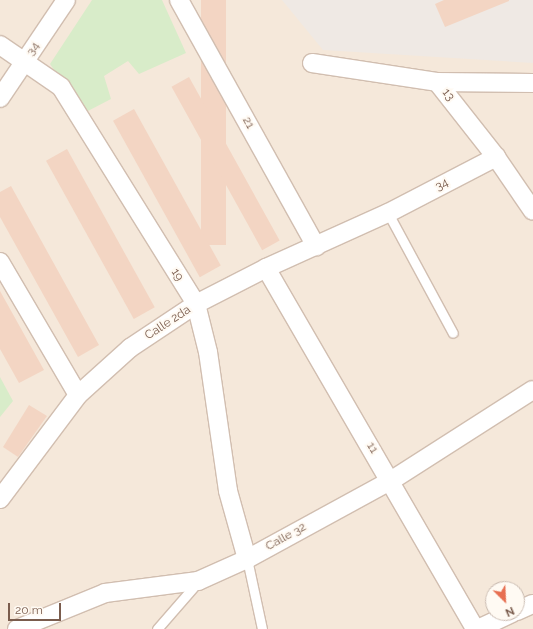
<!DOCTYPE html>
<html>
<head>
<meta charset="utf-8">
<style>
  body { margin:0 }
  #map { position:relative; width:533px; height:629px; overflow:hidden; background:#fdf6ec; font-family:Raleway,sans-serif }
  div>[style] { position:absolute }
  .residential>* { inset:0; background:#f5e8da }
  .industrial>* { inset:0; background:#efe9e4 }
  .green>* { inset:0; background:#d8ecc9 }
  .building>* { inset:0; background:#f3d5c3; transform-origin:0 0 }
  .roads { filter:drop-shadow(1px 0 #d1beb0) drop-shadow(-1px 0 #d1beb0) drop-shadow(0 1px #d1beb0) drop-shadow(0 -1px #d1beb0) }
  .service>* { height:9px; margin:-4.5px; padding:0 4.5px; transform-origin:4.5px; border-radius:4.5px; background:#fff }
  .minor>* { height:18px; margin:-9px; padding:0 9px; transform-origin:9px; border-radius:9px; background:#fff }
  span { translate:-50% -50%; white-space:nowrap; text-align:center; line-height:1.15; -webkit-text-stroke:4px #fffaf3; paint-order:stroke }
  .street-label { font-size:12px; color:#7a5c4d }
  .north { position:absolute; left:485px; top:581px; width:40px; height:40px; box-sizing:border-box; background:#fffaf3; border:1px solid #cabbb1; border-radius:50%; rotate:156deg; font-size:11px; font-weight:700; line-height:16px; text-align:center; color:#7a5c4d }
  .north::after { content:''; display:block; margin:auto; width:14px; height:18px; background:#e76f51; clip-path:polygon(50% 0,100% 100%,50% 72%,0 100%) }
  .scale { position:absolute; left:8px; top:603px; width:53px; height:18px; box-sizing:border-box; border:2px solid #7a5c4d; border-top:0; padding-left:5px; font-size:12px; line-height:14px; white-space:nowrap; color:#7a5c4d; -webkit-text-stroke:3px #fffaf3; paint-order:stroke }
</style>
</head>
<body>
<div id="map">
  <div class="residential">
    <div style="clip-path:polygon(evenodd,0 0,533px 0,533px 629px,0 629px,0 0,493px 589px,517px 589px,517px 613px,493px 613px,493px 589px)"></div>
  </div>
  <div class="industrial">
    <div style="clip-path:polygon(282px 0,533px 0,533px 63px,323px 50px)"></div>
  </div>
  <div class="green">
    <div style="clip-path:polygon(92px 0,162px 0,186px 53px,139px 74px,128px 61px,104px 76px,111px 99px,84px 113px,50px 64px)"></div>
    <div style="clip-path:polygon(0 377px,13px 401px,0 417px)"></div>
  </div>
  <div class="building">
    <div style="left:201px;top:0;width:25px;height:245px"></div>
    <div style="clip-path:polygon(444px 0,509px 0,509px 1px,445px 27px,435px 4px)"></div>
    <div style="left:189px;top:77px;width:187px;height:20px;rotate:61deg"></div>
    <div style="left:134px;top:109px;width:179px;height:24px;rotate:61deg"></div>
    <div style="left:67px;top:149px;width:181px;height:24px;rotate:61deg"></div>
    <div style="clip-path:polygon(11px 186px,99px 345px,78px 357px,0 217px,0 192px)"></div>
    <div style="clip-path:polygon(0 291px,44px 370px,19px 383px,0 349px)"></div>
    <div style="clip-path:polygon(29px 405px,47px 416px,18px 457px,3px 447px)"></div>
  </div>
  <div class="roads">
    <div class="service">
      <div style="left:388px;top:213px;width:136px;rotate:61.6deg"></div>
      <div style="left:247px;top:559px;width:72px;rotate:77.9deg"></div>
      <div style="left:157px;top:629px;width:61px;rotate:-49deg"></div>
    </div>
    <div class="minor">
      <div style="left:179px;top:0;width:282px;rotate:60.9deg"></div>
      <div style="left:0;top:45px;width:74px;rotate:34.5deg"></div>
      <div style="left:61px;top:87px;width:256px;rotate:58.1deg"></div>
      <div style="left:196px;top:304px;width:49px;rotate:76deg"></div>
      <div style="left:208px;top:352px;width:140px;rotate:81.8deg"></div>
      <div style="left:228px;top:491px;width:71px;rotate:74.4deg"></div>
      <div style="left:312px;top:63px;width:126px;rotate:8.6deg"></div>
      <div style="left:437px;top:82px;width:95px;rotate:51.8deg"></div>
      <div style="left:496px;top:157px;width:65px;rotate:55.6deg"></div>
      <div style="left:437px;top:82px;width:96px;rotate:0.6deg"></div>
      <div style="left:0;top:98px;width:118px;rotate:-56deg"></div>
      <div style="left:0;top:262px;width:154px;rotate:59.6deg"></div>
      <div style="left:266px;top:268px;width:417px;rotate:59.9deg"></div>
      <div style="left:0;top:499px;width:130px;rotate:-53.1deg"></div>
      <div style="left:78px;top:395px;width:70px;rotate:-42.1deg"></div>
      <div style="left:130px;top:348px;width:79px;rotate:-33.7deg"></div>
      <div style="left:196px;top:304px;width:79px;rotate:-27.2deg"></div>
      <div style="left:266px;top:268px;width:134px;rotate:-24.3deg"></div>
      <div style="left:388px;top:213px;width:122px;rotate:-27.4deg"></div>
      <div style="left:517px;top:611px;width:17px;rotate:-24deg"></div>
      <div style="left:17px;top:629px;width:95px;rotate:-22.2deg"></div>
      <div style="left:105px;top:593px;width:94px;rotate:-7.4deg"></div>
      <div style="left:198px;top:581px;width:54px;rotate:-24.2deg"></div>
      <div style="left:247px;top:559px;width:165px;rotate:-28.6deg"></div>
      <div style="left:392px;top:480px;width:167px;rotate:-32.6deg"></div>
      <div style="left:478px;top:629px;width:38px;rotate:-25deg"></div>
    </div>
  </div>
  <div class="street-label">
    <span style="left:33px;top:49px;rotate:-56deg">34</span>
    <span style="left:448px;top:95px;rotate:52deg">13</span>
    <span style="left:248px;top:123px;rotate:61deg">21</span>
    <span style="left:442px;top:185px;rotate:-27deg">34</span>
    <span style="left:177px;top:275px;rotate:58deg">19</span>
    <span style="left:168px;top:323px;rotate:-33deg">Calle 2da</span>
    <span style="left:372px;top:448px;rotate:59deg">11</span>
    <span style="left:286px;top:537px;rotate:-29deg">Calle 32</span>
  </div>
  <div class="north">N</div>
  <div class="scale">20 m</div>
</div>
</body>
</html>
